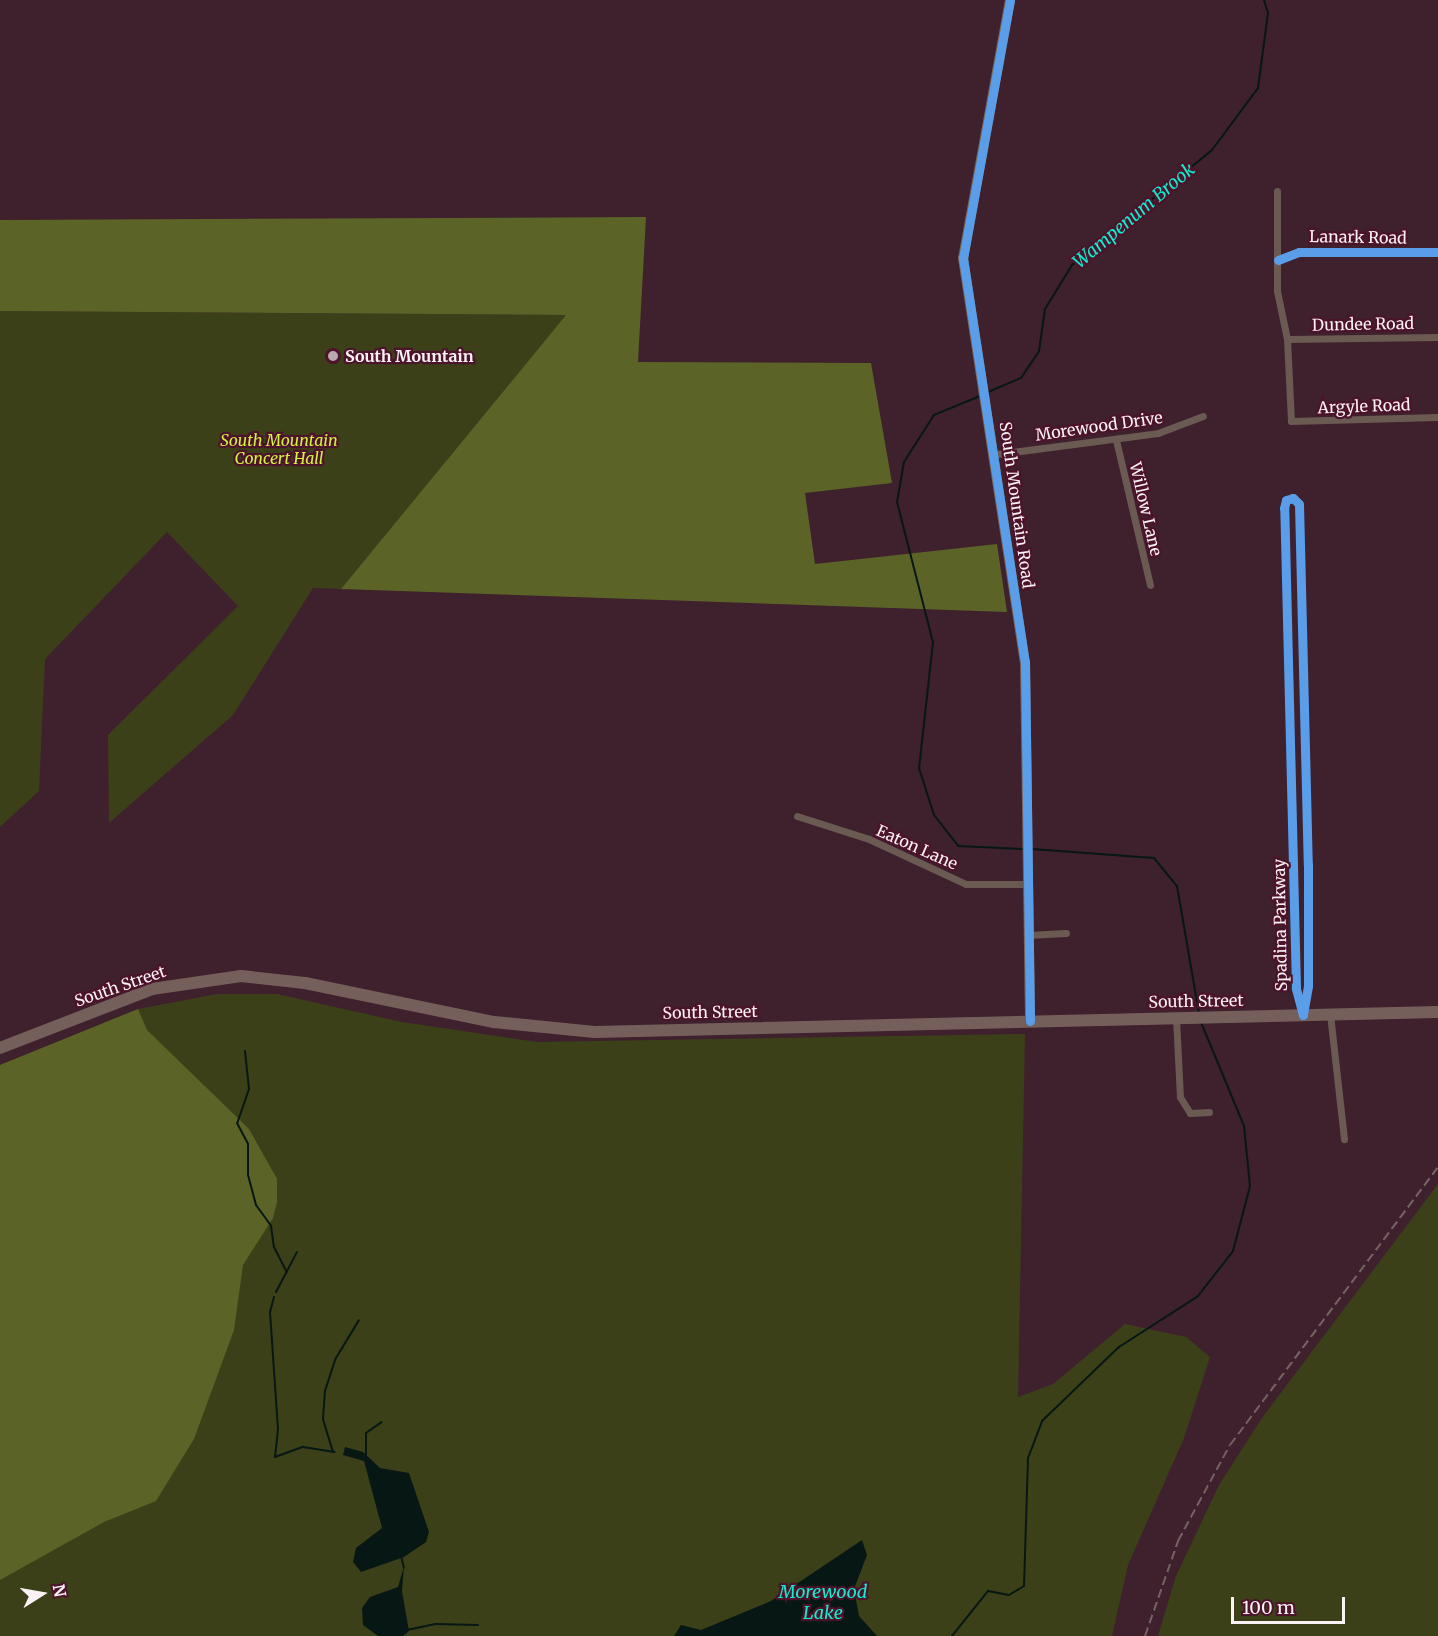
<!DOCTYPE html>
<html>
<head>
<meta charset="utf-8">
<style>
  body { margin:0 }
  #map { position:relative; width:1438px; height:1636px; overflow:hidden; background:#3f202d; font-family:Merriweather,serif }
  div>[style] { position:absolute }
  .green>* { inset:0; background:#3c4019 }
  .forest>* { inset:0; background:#5c6326 }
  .water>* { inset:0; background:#061714 }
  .stream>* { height:2px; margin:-1px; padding:0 1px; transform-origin:1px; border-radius:1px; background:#061714 }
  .street>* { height:7px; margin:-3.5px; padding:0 3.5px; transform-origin:3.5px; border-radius:3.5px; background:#6a5a52 }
  .secondary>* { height:10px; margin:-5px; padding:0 5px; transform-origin:5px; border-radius:5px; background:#786358 }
  .highway>* { height:12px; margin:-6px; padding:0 6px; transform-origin:6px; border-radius:6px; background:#755f5b }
  .rail>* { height:2px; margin-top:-1px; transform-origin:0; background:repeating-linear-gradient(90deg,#756363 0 9px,transparent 0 13.5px) }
  .cycleway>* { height:9px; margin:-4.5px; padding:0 4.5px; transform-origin:4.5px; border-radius:4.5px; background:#5a9eea }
  .dots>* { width:16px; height:16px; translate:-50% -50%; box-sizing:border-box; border:3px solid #4c132b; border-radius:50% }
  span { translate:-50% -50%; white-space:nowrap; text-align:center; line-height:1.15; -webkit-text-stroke:4.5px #4c132b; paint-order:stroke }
  .street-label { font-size:16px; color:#faf2f4 }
  .poi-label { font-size:16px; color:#faf2f4; font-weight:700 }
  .left { translate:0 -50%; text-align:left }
  .park-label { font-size:16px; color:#d3f140; font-style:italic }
  .water-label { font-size:18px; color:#0eefd0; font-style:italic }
  .north { position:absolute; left:12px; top:1564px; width:60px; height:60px; -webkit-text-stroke:4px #4c132b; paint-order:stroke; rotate:79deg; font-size:16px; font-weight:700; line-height:24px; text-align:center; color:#faf2f4 }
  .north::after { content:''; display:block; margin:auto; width:21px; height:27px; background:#faf2f4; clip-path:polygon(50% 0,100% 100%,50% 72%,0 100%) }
  .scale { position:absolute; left:1231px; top:1597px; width:114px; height:27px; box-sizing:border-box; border:3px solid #faf2f4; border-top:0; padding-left:8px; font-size:18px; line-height:21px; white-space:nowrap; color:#faf2f4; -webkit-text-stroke:4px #4c132b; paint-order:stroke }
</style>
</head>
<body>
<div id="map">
  <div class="green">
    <div style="clip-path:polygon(0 311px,566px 315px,341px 589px,313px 588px,233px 715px,109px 823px,108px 735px,238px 606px,167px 532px,45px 659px,39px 791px,0 827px)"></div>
    <div style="clip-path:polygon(217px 994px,277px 994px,402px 1022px,537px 1042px,1025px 1034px,1018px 1397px,1053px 1384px,1125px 1324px,1186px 1337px,1210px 1357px,1184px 1438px,1128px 1565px,1112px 1636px,0 1636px,0 1065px,138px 1009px)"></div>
    <div style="clip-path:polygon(1438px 1184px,1438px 1636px,1158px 1636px,1176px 1576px,1219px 1485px,1262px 1418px)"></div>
  </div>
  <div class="forest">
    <div style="clip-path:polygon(646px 217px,638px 362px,871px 363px,892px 483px,805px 493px,815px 564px,997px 544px,1007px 612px,341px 589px,566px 315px,0 311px,0 220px)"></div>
    <div style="clip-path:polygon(138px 1009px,147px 1030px,249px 1129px,277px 1179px,277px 1202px,273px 1218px,243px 1265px,234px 1330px,194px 1439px,156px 1501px,104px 1522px,0 1580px,0 1065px)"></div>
  </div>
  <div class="water">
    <div style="clip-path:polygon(345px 1447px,363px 1452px,380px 1468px,409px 1473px,429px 1532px,426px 1542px,404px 1557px,361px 1572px,353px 1562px,356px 1548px,382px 1528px,364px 1461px,343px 1455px)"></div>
    <div style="clip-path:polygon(862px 1540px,867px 1555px,854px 1589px,859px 1616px,877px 1636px,674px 1636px,681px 1625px,701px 1630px,771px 1601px)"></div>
    <div style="clip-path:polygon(404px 1566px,402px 1591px,409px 1631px,403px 1636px,378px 1636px,363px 1625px,362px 1608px,370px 1597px,398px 1587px)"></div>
  </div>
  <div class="stream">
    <div style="left:988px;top:392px;width:36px;rotate:-23deg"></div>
    <div style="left:1021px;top:378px;width:32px;rotate:-56deg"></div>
    <div style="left:1039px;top:351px;width:42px;rotate:-81.9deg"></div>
    <div style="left:1045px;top:309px;width:52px;rotate:-58.5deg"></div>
    <div style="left:1072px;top:265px;width:181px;rotate:-39.4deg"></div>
    <div style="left:1212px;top:150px;width:77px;rotate:-53.4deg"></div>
    <div style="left:1258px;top:88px;width:76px;rotate:-82.4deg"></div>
    <div style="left:1268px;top:13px;width:14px;rotate:-107deg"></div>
    <div style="left:980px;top:396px;width:50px;rotate:157.6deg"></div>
    <div style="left:934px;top:415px;width:56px;rotate:122.6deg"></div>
    <div style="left:904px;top:462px;width:41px;rotate:99.9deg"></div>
    <div style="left:897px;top:502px;width:145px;rotate:75.6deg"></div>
    <div style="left:933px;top:642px;width:127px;rotate:96.3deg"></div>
    <div style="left:919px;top:768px;width:49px;rotate:72.3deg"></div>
    <div style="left:934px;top:815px;width:39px;rotate:52deg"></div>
    <div style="left:958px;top:846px;width:65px;rotate:2.6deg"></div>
    <div style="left:1032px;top:849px;width:122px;rotate:4.2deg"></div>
    <div style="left:1154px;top:858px;width:36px;rotate:51deg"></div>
    <div style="left:1177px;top:886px;width:129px;rotate:80.2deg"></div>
    <div style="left:245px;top:1051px;width:38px;rotate:84deg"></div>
    <div style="left:249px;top:1089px;width:36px;rotate:109deg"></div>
    <div style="left:237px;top:1123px;width:24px;rotate:62deg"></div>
    <div style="left:248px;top:1144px;width:31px;rotate:90deg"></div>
    <div style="left:248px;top:1175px;width:31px;rotate:75deg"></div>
    <div style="left:256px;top:1205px;width:26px;rotate:54deg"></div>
    <div style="left:271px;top:1226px;width:21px;rotate:82deg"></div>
    <div style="left:274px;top:1247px;width:28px;rotate:63deg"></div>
    <div style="left:276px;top:1292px;width:45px;rotate:-62.3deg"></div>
    <div style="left:274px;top:1297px;width:16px;rotate:105deg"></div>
    <div style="left:270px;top:1312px;width:117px;rotate:86.1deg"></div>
    <div style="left:278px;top:1429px;width:28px;rotate:96deg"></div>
    <div style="left:275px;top:1457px;width:30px;rotate:-20deg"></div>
    <div style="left:303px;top:1447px;width:32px;rotate:9deg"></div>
    <div style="left:333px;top:1452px;width:34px;rotate:-107deg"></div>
    <div style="left:323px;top:1419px;width:28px;rotate:-86deg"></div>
    <div style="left:325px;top:1391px;width:35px;rotate:-72deg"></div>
    <div style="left:336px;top:1358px;width:44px;rotate:-58.8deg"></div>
    <div style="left:366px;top:1455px;width:22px;rotate:-90deg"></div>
    <div style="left:366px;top:1433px;width:19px;rotate:-35deg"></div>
    <div style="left:401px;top:1556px;width:12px;rotate:76deg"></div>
    <div style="left:407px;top:1630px;width:29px;rotate:-12deg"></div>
    <div style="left:435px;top:1624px;width:43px;rotate:1.3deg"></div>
    <div style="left:952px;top:1636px;width:58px;rotate:-51.3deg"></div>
    <div style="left:988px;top:1591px;width:21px;rotate:11deg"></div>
    <div style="left:1009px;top:1595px;width:17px;rotate:-31deg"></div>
    <div style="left:1024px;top:1586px;width:128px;rotate:-88.2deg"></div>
    <div style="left:1028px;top:1458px;width:40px;rotate:-69deg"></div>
    <div style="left:1042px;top:1421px;width:107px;rotate:-43.9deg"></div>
    <div style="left:1119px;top:1347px;width:94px;rotate:-32.8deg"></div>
    <div style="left:1198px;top:1296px;width:57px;rotate:-52.1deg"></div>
    <div style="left:1233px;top:1251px;width:67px;rotate:-75.3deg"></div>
    <div style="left:1250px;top:1186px;width:60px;rotate:-95.7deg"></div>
    <div style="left:1244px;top:1126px;width:113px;rotate:-112.5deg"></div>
  </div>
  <div class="street">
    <div style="left:1277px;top:191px;width:100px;rotate:90deg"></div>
    <div style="left:1277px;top:291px;width:49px;rotate:78.2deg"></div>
    <div style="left:1287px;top:339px;width:82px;rotate:87.2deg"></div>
    <div style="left:1291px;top:421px;width:147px;rotate:-1.6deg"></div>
    <div style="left:1278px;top:260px;width:22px;rotate:-21deg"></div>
    <div style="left:1299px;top:252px;width:139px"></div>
    <div style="left:1287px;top:339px;width:151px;rotate:-0.8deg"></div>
    <div style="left:1116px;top:440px;width:149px;rotate:76.8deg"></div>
    <div style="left:997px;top:454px;width:162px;rotate:-7.4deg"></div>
    <div style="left:1158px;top:433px;width:48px;rotate:-20.7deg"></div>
    <div style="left:1293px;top:498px;width:8px;rotate:45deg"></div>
    <div style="left:1299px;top:504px;width:361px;rotate:88.6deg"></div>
    <div style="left:1308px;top:865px;width:121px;rotate:90deg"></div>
    <div style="left:1308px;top:986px;width:29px;rotate:100deg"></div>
    <div style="left:1303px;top:1015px;width:28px;rotate:-105deg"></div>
    <div style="left:1296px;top:988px;width:480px;rotate:-91.4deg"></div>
    <div style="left:1284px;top:508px;width:8px;rotate:-76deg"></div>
    <div style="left:1286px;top:500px;width:7px;rotate:-16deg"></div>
    <div style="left:797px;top:816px;width:76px;rotate:17.7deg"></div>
    <div style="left:869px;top:839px;width:107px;rotate:24.9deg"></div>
    <div style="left:966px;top:884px;width:61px"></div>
    <div style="left:1028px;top:935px;width:38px;rotate:-3deg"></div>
    <div style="left:1330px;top:1014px;width:126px;rotate:83.6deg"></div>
    <div style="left:1176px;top:1018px;width:79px;rotate:87.1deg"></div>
    <div style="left:1180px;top:1097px;width:19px;rotate:58deg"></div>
    <div style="left:1190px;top:1113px;width:19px;rotate:-3deg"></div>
  </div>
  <div class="secondary">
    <div style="left:1010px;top:0;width:262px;rotate:100.3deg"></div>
    <div style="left:963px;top:258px;width:409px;rotate:81.3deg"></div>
    <div style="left:1025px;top:662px;width:359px;rotate:89.2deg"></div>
  </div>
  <div class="highway">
    <div style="left:0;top:1048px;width:163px;rotate:-21.2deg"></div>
    <div style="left:152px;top:989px;width:90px;rotate:-8.3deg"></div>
    <div style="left:241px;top:976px;width:64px;rotate:6.2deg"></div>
    <div style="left:305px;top:983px;width:193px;rotate:11.7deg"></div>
    <div style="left:494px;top:1022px;width:101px;rotate:5.7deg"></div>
    <div style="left:595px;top:1032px;width:843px;rotate:-1.36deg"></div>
  </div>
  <div class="rail">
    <div style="left:1145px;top:1636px;width:101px;rotate:-70.8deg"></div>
    <div style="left:1178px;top:1541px;width:109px;rotate:-61.6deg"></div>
    <div style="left:1230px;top:1445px;width:347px;rotate:-53.2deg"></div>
  </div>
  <div class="cycleway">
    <div style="left:1010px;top:0;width:262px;rotate:100.3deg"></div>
    <div style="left:963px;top:258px;width:409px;rotate:81.3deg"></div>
    <div style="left:1025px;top:662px;width:359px;rotate:89.2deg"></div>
    <div style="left:1278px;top:260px;width:22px;rotate:-21deg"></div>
    <div style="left:1299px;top:252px;width:139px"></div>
    <div style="left:1293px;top:498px;width:8px;rotate:45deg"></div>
    <div style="left:1299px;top:504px;width:361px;rotate:88.6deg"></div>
    <div style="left:1308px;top:865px;width:121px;rotate:90deg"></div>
    <div style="left:1308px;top:986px;width:29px;rotate:100deg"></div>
    <div style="left:1303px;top:1015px;width:28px;rotate:-105deg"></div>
    <div style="left:1296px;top:988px;width:480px;rotate:-91.4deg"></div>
    <div style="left:1284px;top:508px;width:8px;rotate:-76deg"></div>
    <div style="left:1286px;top:500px;width:7px;rotate:-16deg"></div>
  </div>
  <div class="dots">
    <div style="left:333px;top:356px;background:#b9a8ae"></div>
  </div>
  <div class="street-label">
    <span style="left:1358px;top:237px;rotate:1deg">Lanark Road</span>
    <span style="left:1363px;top:324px;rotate:-1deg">Dundee Road</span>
    <span style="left:1364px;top:406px;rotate:-2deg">Argyle Road</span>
    <span style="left:1099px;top:426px;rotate:-8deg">Morewood Drive</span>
    <span style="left:1017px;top:505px;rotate:82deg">South Mountain Road</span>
    <span style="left:1146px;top:509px;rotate:77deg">Willow Lane</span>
    <span style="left:917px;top:847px;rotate:24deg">Eaton Lane</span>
    <span style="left:1280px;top:925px;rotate:-91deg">Spadina Parkway</span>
    <span style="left:120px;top:986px;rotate:-19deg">South Street</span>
    <span style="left:1196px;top:1001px;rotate:-1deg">South Street</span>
    <span style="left:710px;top:1012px;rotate:-1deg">South Street</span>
  </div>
  <div class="poi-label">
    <span class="left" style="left:345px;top:356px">South Mountain</span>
  </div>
  <div class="park-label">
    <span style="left:279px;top:449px">South Mountain<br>Concert Hall</span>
  </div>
  <div class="water-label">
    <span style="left:1134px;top:216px;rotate:-40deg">Wampenum Brook</span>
    <span style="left:823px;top:1603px">Morewood<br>Lake</span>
  </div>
  <div class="north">N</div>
  <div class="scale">100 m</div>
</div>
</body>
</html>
